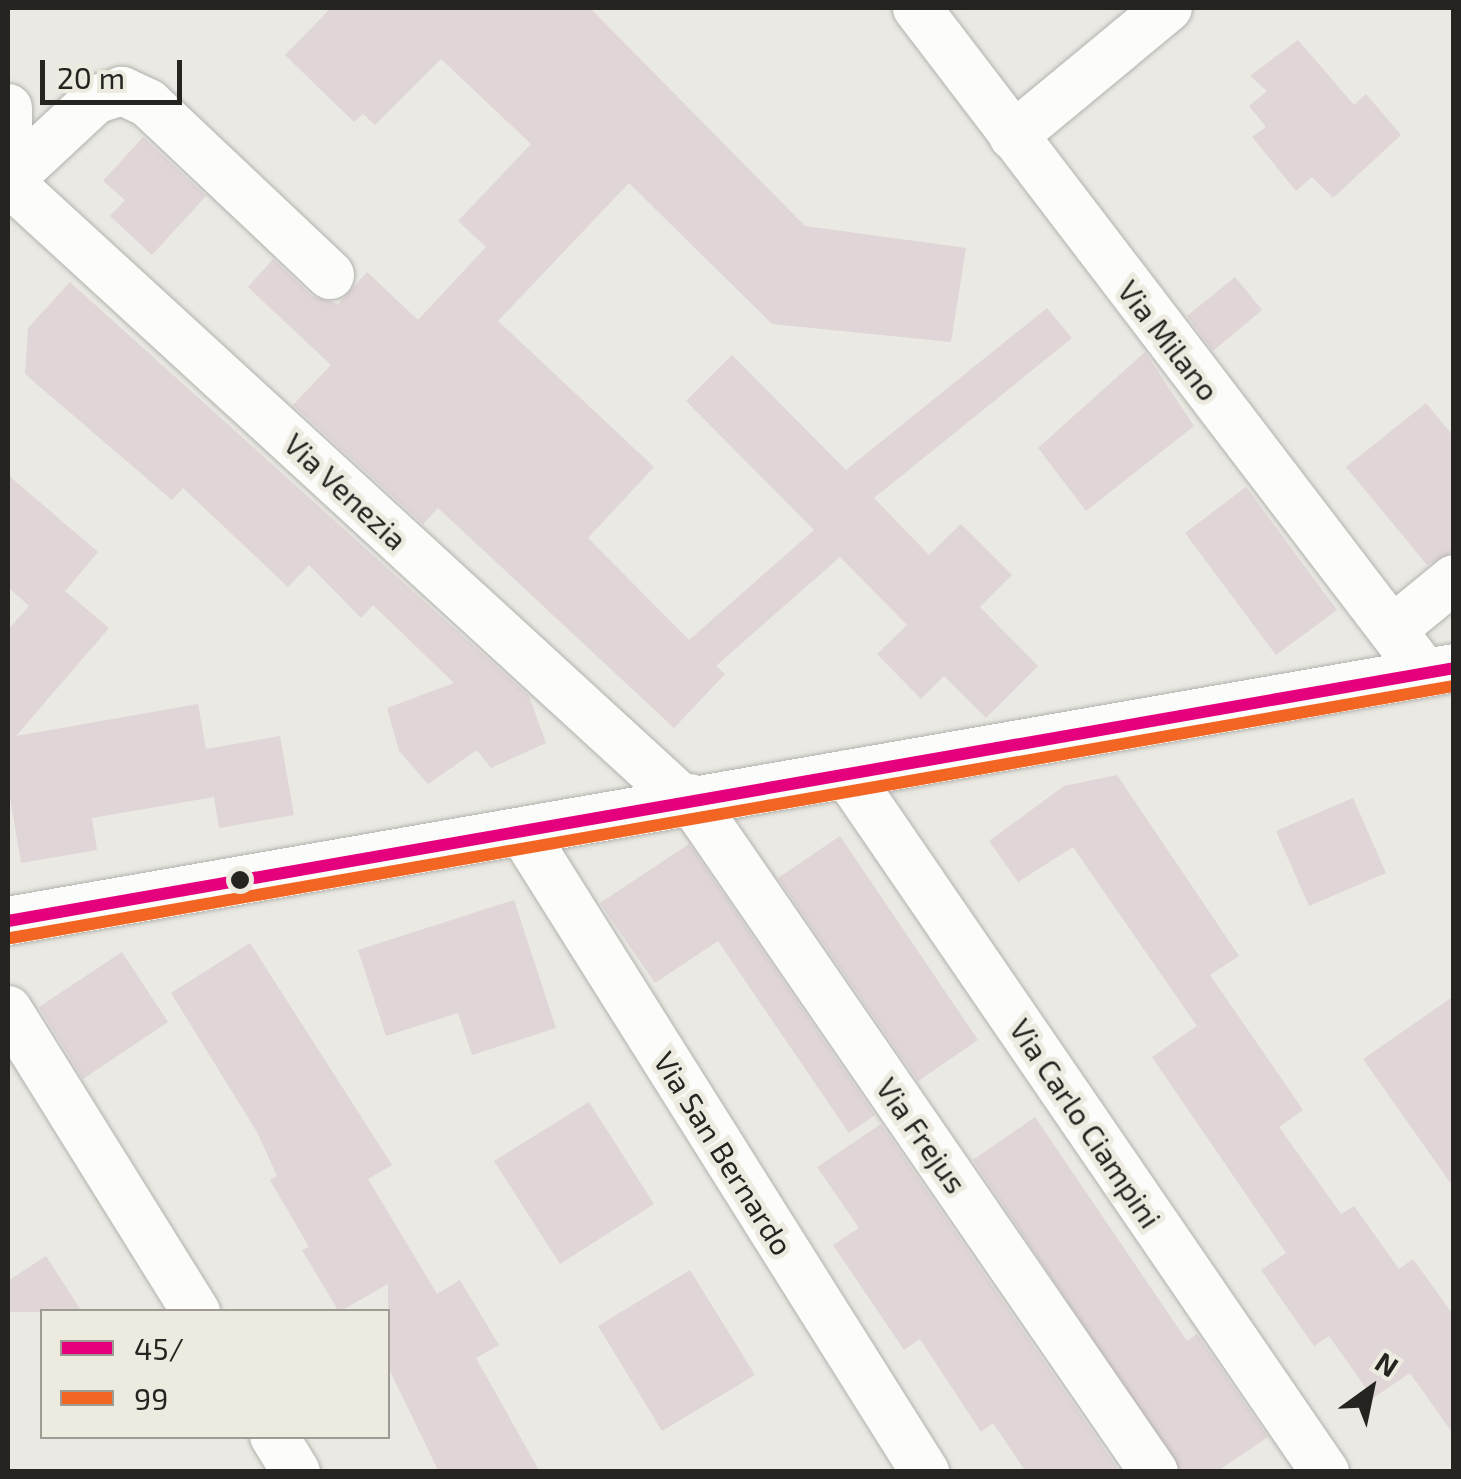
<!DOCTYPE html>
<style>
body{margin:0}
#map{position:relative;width:1461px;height:1479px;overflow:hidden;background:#eae9e3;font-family:"Exo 2",sans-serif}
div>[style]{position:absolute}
.building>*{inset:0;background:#e0d5d7}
.roads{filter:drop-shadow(0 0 2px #b2b2ae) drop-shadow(0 0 2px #b2b2ae)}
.minor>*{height:48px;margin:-24px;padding:0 24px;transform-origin:24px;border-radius:24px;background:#fcfcfb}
.bus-1>*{height:12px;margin:-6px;padding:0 6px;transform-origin:6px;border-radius:6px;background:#e5007d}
.bus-2>*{height:12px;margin:-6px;padding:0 6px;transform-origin:6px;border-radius:6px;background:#f26522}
.dots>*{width:28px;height:28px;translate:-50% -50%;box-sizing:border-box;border:5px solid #edebe0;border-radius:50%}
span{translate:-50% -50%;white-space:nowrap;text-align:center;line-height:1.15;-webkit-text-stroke:10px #edebe0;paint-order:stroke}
.street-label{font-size:30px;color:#252420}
.frame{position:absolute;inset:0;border:10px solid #252420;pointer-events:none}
.legend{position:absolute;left:40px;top:1309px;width:350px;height:130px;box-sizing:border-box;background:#edebe0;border:2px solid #9d9b93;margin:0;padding:12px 18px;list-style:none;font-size:30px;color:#252420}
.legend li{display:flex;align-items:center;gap:20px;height:50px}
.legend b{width:50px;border:2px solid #9d9b93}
.north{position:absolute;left:1321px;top:1339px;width:100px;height:100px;-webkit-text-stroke:8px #edebe0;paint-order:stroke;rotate:33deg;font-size:28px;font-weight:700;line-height:40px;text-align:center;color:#252420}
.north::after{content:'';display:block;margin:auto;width:35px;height:45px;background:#252420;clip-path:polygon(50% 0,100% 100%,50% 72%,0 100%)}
.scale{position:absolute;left:40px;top:60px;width:142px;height:45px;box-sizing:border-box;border:5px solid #252420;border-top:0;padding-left:12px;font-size:30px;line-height:35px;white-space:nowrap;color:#252420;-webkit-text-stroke:8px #edebe0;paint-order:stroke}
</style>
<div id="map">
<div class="building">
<i style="clip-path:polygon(331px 8px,590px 8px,805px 226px,966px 248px,951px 342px,772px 324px,629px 183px,498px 321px,654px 467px,588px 538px,689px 640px,814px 530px,686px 401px,732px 355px,846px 470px,1047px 308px,1072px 338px,874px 498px,929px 555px,961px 524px,1012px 575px,980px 607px,1038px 666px,986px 718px,944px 676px,921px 699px,877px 654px,907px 625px,840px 557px,716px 666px,725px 674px,674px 728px,438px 508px,423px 524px,293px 405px,331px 365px,248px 287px,273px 259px,312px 296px,338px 304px,367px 272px,418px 320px,486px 247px,458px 221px,531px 144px,441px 59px,375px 125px,363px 114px,354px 122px,285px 55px)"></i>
<i style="clip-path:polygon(1298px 40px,1354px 105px,1366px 94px,1401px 135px,1333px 198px,1312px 177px,1296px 191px,1252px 137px,1266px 127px,1249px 106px,1267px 91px,1250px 76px)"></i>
<i style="clip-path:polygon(143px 137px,206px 196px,152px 255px,110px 216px,125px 200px,103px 181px)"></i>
<i style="clip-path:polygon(1235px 277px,1262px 310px,1213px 351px,1187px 316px)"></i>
<i style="clip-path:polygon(70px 282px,529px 696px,546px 743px,491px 768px,477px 750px,428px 784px,399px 751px,387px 708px,454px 683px,373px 605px,361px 618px,309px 565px,288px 587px,183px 488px,172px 500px,25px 374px,28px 328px)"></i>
<i style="clip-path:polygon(1145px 352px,1194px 426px,1086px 511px,1038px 448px)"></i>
<i style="clip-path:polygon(1426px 403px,1454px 437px,1454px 552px,1427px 565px,1346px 467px)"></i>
<i style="clip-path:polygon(8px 475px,98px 552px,65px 591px,109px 628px,16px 736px,198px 704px,206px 749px,280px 736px,294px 815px,219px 828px,214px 797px,92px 818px,97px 850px,21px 863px,8px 785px,8px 630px,29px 606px,8px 587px)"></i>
<i style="clip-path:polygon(1246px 487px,1337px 610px,1276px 655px,1185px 533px)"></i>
<i style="clip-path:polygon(1117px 775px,1239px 956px,1210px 975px,1303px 1110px,1279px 1127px,1341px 1214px,1354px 1206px,1399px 1269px,1413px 1259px,1454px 1316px,1454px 1435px,1410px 1373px,1373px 1398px,1329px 1336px,1314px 1346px,1261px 1270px,1286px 1253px,1152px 1057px,1197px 1026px,1073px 847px,1018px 882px,989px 841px,1064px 786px)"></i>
<i style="clip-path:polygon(1353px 798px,1386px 873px,1309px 906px,1276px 831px)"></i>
<i style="clip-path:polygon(840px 836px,978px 1040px,918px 1081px,778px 878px)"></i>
<i style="clip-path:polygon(689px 844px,875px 1115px,849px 1133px,718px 941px,655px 983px,600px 903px)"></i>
<i style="clip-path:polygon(514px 900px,556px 1028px,472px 1055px,458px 1013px,386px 1036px,358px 950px)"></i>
<i style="clip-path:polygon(250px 943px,392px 1165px,368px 1179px,437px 1294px,460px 1280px,499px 1345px,476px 1358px,540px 1472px,439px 1472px,388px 1367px,388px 1284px,339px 1312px,302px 1250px,309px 1247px,270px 1180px,277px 1176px,257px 1132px,171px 993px)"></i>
<i style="clip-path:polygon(122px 952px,168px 1022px,83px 1079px,39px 1007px)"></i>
<i style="clip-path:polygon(1454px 996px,1454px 1188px,1363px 1059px)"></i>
<i style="clip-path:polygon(589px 1102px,654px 1204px,560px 1264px,494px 1161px)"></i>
<i style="clip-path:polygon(1035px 1117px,1187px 1341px,1197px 1334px,1268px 1437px,1216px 1472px,1181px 1472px,973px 1160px)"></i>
<i style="clip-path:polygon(881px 1124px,1120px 1472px,1026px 1472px,993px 1423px,981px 1432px,920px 1339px,904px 1350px,833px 1245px,859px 1228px,817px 1167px)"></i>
<i style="clip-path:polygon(46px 1256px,82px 1312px,8px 1312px,8px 1281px)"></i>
<i style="clip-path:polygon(690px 1270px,755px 1375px,662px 1431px,598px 1326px)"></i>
</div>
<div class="roads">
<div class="minor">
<i style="left:917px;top:8px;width:835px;rotate:52.64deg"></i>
<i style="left:8px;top:108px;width:76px;rotate:90deg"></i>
<i style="left:1013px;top:136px;width:201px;rotate:-39.6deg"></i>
<i style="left:330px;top:275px;width:250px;rotate:-136.6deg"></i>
<i style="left:148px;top:103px;width:29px;rotate:-155deg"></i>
<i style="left:122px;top:91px;width:28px;rotate:162deg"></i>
<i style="left:95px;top:100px;width:119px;rotate:137deg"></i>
<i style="left:8px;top:181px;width:916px;rotate:42.52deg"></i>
<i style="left:1392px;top:630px;width:80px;rotate:-39.4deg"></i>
<i style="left:847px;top:774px;width:846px;rotate:55.6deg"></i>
<i style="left:690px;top:798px;width:818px;rotate:55.46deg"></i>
<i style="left:524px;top:834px;width:754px;rotate:57.85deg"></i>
<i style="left:8px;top:921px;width:1468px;rotate:-9.92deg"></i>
<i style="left:8px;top:1010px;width:356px;rotate:58.1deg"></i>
<i style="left:274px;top:1436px;width:42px;rotate:58.6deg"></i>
</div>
</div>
<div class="bus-1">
<i style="left:8px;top:921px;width:1468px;rotate:-9.92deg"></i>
</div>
<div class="bus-2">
<i style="left:11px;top:938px;width:1465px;rotate:-9.91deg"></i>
</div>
<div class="dots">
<i style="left:240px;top:880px;background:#252420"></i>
</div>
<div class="street-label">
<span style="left:1169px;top:340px;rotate:52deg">Via Milano</span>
<span style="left:346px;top:491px;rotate:43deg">Via Venezia</span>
<span style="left:1086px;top:1123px;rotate:56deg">Via Carlo Ciampini</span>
<span style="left:922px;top:1135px;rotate:55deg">Via Frejus</span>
<span style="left:724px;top:1153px;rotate:58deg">Via San Bernardo</span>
</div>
<div class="frame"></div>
<ul class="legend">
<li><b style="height:12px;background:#e5007d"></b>45/</li>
<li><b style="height:12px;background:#f26522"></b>99</li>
</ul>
<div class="north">N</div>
<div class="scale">20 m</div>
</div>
